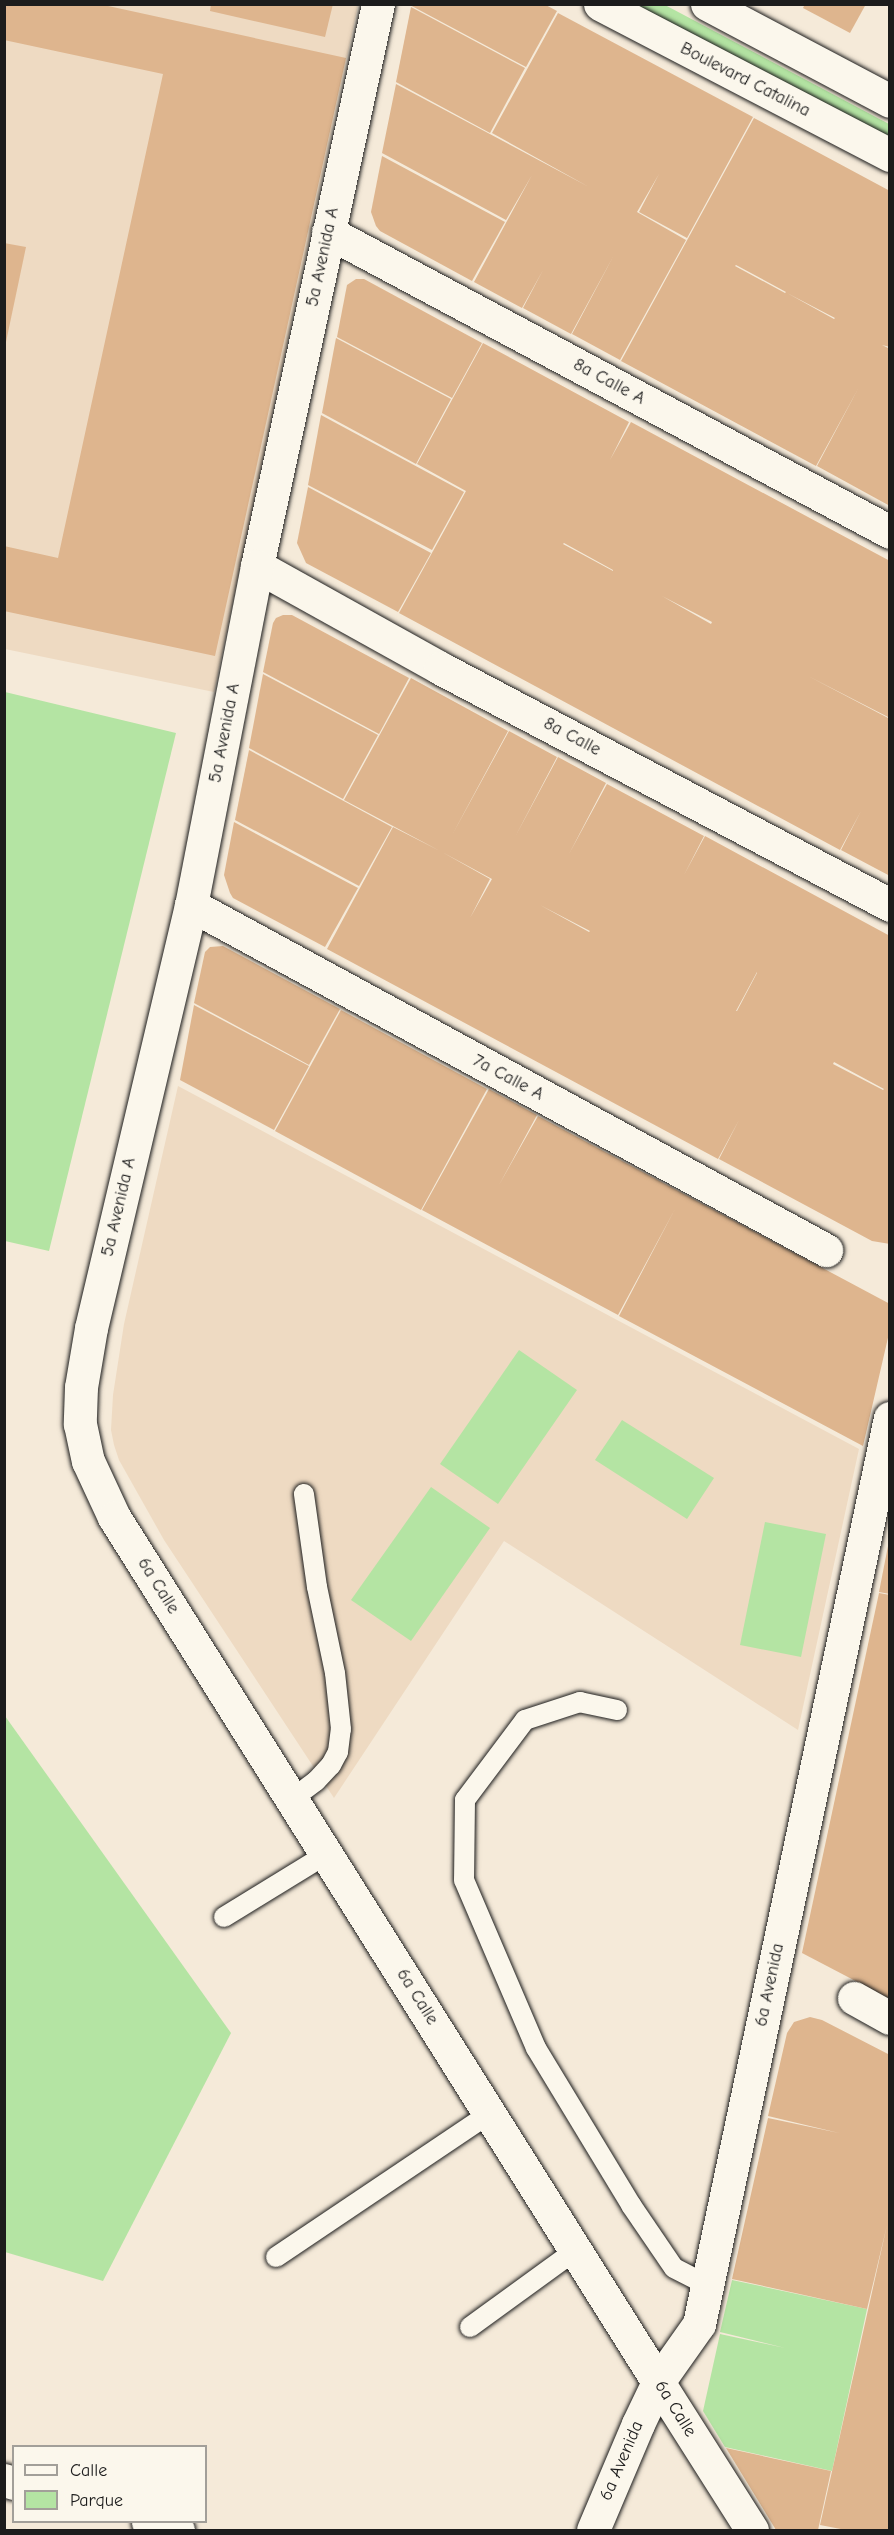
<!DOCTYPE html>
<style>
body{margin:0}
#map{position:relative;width:894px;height:2535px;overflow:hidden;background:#f5ead9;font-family:"Comic Neue",sans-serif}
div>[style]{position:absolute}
.built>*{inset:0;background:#eedac2}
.green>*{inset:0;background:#b4e4a3}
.building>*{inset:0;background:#deb58e}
.roads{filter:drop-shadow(0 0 2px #1c1c1c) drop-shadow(0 0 2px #1c1c1c)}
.service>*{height:20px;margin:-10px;padding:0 10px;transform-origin:10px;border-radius:10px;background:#fbf7ec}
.minor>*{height:33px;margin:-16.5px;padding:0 16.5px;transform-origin:16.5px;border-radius:16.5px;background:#fbf7ec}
.tertiary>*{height:33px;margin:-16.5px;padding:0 16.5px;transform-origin:16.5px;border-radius:16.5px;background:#fbf7ec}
.secondary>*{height:33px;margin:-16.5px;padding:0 16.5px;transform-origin:16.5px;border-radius:16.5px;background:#fbf7ec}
span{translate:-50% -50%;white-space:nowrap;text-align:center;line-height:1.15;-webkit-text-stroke:5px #fbf7ec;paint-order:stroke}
.street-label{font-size:18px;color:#1c1c1c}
.frame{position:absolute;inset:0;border:6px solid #1c1c1c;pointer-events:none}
.legend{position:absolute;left:12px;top:2445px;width:195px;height:78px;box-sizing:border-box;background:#fbf7ec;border:2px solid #a29f99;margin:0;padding:8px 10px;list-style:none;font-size:18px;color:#1c1c1c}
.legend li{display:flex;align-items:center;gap:12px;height:30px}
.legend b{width:30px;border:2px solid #a29f99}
</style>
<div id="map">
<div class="built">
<i style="clip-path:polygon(5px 5px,358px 5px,214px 692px,5px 649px)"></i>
<i style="clip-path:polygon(178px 1086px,859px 1449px,798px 1730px,504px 1541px,334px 1798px,164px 1540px,119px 1460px,114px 1445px,111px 1430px,113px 1395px,124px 1324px)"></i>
</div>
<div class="green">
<i style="clip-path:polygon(631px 5px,665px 5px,889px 124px,889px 142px)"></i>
<i style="clip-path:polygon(5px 692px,176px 733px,49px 1251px,5px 1241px)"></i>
<i style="clip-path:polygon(519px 1350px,577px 1390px,498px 1504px,440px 1464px)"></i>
<i style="clip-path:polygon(622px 1420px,714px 1478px,687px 1519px,595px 1460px)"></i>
<i style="clip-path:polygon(431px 1487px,490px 1528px,411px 1641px,351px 1600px)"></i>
<i style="clip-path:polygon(765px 1522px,826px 1534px,801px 1657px,740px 1645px)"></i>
<i style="clip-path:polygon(5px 1716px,231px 2033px,103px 2281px,5px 2252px)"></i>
<i style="clip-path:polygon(732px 2280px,867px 2309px,832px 2471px,725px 2447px,703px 2411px,720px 2334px,785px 2348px,720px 2332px)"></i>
</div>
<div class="building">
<i style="clip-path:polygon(4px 4px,99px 4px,346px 58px,215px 656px,4px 611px,4px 546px,58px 558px,163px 74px,4px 40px)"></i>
<i style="clip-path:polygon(211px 4px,333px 4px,325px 37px,210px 11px)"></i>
<i style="clip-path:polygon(408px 4px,544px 4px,557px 11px,526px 67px)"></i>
<i style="clip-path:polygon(805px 4px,866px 4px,850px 33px,803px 8px)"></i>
<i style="clip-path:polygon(411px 7px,525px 68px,490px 133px,396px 82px)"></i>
<i style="clip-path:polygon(558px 13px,753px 117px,687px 238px,639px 212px,659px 174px,637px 212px,686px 240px,620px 360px,572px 334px,614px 255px,571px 334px,523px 308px,543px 270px,522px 308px,474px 282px,532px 175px,506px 220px,382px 153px,396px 84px,589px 187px,492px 133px)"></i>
<i style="clip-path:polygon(evenodd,754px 118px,890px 191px,890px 347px,882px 345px,890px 349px,890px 506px,817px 466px,859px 387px,816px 466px,621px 361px,754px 118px,736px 265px,786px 292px,785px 293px,735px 266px,736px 265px,754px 118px,787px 293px,835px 318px,834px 319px,787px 293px)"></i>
<i style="clip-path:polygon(382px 156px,505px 222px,472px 281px,380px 231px,376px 226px,371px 212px)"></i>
<i style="clip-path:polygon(4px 243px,26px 247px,6px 342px,4px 342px)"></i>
<i style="clip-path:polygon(356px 279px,364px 279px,482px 343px,452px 398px,337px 337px,347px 285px)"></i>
<i style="clip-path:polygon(336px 338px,451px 399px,416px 464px,322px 413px)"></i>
<i style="clip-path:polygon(evenodd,483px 343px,629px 422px,610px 460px,631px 422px,890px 561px,890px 718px,808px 676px,890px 719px,890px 876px,841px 850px,861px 811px,840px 850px,399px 613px,466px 491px,417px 464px,483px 343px,564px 543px,613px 570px,613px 571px,563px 544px,564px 543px,483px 343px,662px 596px,712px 622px,711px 624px,662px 596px)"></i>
<i style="clip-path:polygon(321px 415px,464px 492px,432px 550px,308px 485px)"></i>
<i style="clip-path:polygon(308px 487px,431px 553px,398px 612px,306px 563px,297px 543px)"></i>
<i style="clip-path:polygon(283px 615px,292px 615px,409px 678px,379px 734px,263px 672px,273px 623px,276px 618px)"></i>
<i style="clip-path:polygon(263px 674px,378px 735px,343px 799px,249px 748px)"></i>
<i style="clip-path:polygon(evenodd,411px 678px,508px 731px,451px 837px,509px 731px,557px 757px,515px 837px,558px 757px,606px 783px,569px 854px,607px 784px,704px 836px,684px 875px,705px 836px,890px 936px,890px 1244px,872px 1241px,719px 1159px,739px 1120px,718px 1159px,327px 949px,393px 827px,440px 851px,344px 800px,411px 678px,442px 852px,492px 879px,470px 918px,490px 879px,442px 852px,411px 678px,540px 905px,590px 931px,589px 932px,540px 905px,411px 678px,757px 972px,757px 973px,737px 1011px,736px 1011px,757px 972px,411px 678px,834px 1062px,884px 1089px,883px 1090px,833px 1064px,834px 1062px)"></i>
<i style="clip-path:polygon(249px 750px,392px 827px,359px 886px,235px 820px)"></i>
<i style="clip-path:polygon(234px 822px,358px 888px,325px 947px,233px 898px,230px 893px,224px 875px)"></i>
<i style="clip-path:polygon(223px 946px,340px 1009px,309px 1065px,194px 1003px,205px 952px,210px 947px)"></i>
<i style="clip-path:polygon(194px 1005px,309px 1066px,274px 1130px,180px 1080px)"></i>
<i style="clip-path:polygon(341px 1010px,487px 1089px,421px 1210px,275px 1131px)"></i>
<i style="clip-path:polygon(489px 1089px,537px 1115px,499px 1185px,538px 1116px,890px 1304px,890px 1329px,863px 1446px,619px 1316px,675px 1209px,618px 1315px,422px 1210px)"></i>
<i style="clip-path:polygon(888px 1546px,890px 1546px,890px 1594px,879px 1592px)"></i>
<i style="clip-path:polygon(879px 1593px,890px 1595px,890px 1999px,802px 1953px)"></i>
<i style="clip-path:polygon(810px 2017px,822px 2020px,890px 2055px,890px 2530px,846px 2530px,820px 2525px,887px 2225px,867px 2309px,732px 2279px,768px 2118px,839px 2133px,768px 2116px,787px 2033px,794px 2022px)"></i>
<i style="clip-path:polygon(726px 2448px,831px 2471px,818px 2530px,776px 2530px)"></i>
</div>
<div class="roads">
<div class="service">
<i style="left:617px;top:1710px;width:38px;rotate:-168deg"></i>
<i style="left:580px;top:1702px;width:58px;rotate:161.9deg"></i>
<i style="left:525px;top:1720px;width:100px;rotate:126.9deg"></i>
<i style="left:465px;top:1800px;width:80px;rotate:90.7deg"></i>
<i style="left:464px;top:1880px;width:183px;rotate:66.8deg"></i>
<i style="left:536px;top:2048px;width:184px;rotate:58.8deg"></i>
<i style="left:631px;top:2205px;width:76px;rotate:55.7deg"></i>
<i style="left:674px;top:2268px;width:37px;rotate:27deg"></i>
<i style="left:292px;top:1799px;width:30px;rotate:-37deg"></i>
<i style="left:316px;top:1781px;width:22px;rotate:-47deg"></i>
<i style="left:331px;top:1765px;width:15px;rotate:-62deg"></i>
<i style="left:338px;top:1752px;width:23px;rotate:-83deg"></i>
<i style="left:341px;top:1729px;width:56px;rotate:-96.1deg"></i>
<i style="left:335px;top:1673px;width:88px;rotate:-101.8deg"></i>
<i style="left:317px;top:1587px;width:94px;rotate:-98deg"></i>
<i style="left:224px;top:1917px;width:121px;rotate:-31.5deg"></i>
<i style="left:276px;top:2257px;width:258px;rotate:-33.9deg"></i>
<i style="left:470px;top:2327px;width:131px;rotate:-36deg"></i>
</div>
<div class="minor">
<i style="left:328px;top:232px;width:637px;rotate:28.09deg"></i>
<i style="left:257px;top:566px;width:210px;rotate:29.1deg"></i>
<i style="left:440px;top:668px;width:509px;rotate:27.77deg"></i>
<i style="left:191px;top:905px;width:723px;rotate:28.52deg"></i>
<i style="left:854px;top:1998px;width:41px;rotate:29.1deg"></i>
<i style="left:4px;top:2480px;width:10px;rotate:17deg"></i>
<i style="left:148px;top:2522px;width:31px;rotate:15deg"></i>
</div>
<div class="tertiary">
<i style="left:752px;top:2530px;width:175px;rotate:-122.4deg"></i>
<i style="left:658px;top:2382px;width:71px;rotate:-54.7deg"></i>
<i style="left:699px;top:2324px;width:926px;rotate:-78.1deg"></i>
</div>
<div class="secondary">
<i style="left:378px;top:4px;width:575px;rotate:102.15deg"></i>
<i style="left:257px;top:566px;width:345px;rotate:101deg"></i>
<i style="left:191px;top:905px;width:435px;rotate:103.3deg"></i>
<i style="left:91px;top:1328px;width:60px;rotate:99.6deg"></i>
<i style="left:81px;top:1387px;width:37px;rotate:92deg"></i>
<i style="left:80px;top:1424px;width:38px;rotate:78deg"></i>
<i style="left:88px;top:1461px;width:62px;rotate:65.1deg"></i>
<i style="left:114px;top:1517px;width:1022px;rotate:57.83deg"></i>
<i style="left:658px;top:2382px;width:47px;rotate:115.5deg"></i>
<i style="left:638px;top:2424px;width:115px;rotate:113deg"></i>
<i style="left:600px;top:4px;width:327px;rotate:27.5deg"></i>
<i style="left:707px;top:4px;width:207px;rotate:27.9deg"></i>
</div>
</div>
<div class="street-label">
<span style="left:745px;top:80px;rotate:27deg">Boulevard Catalina</span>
<span style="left:323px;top:257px;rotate:-78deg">5a Avenida A</span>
<span style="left:609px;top:382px;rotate:28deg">8a Calle A</span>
<span style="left:225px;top:733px;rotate:-79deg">5a Avenida A</span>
<span style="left:572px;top:737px;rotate:28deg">8a Calle</span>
<span style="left:508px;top:1078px;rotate:28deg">7a Calle A</span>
<span style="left:119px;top:1207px;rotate:-77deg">5a Avenida A</span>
<span style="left:158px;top:1586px;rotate:58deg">6a Calle</span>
<span style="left:770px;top:1985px;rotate:-78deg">6a Avenida</span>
<span style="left:417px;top:1997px;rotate:58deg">6a Calle</span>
<span style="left:675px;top:2409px;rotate:58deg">6a Calle</span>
<span style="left:622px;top:2461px;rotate:-67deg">6a Avenida</span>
</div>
<div class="frame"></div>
<ul class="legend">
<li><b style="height:8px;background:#fbf7ec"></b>Calle</li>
<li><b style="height:16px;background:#b4e4a3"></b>Parque</li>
</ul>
</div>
